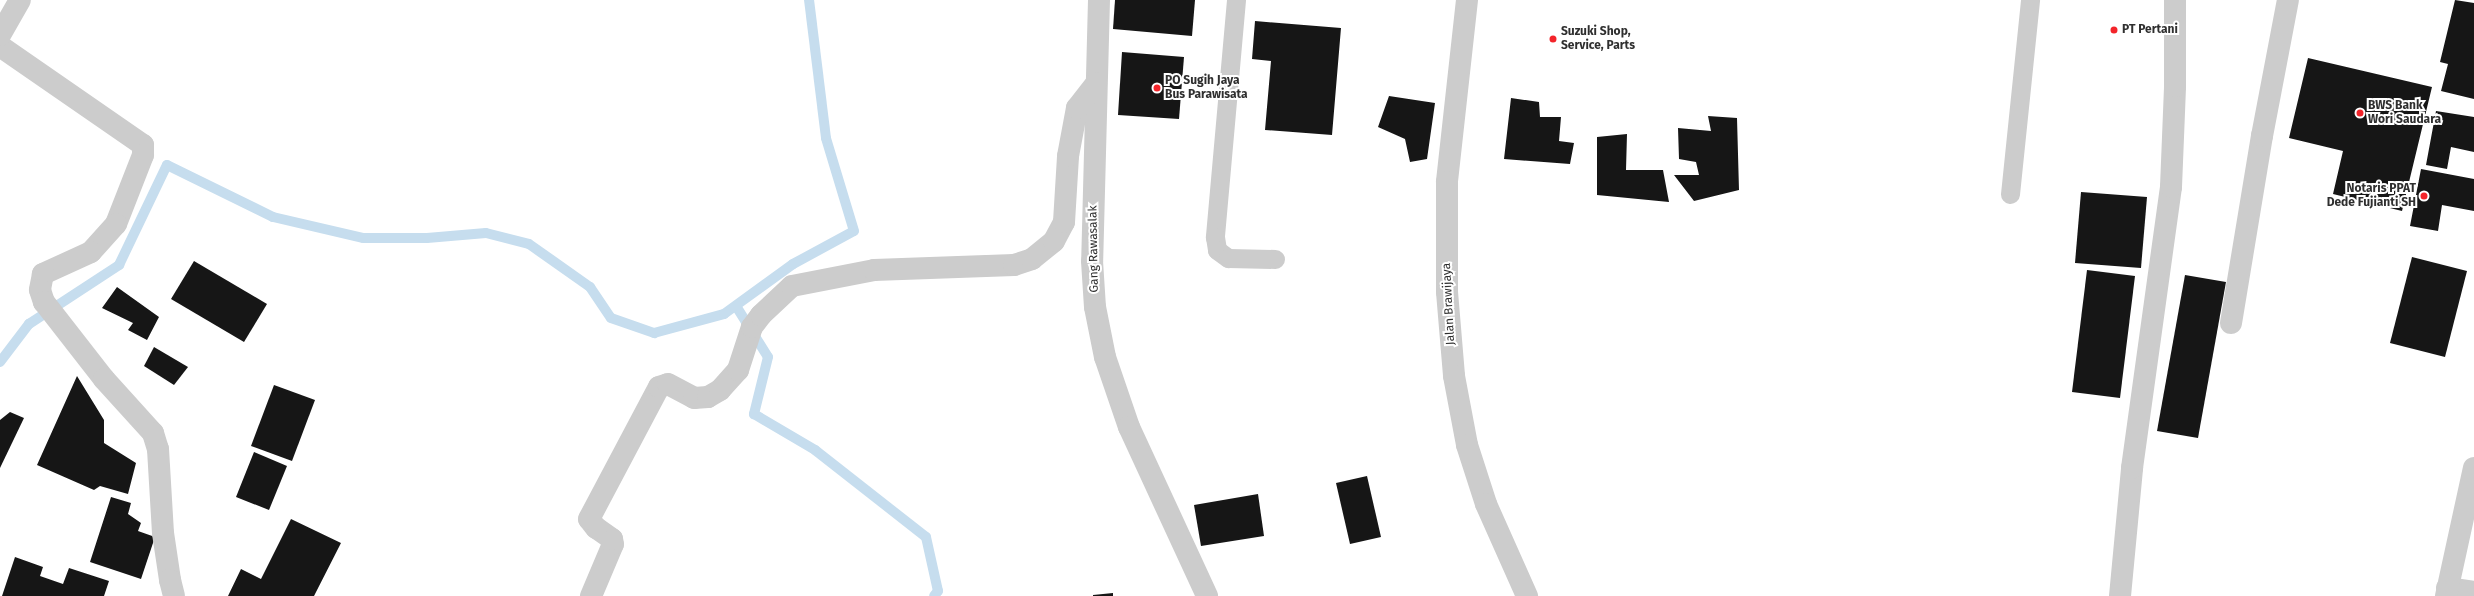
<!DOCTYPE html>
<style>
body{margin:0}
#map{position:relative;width:2474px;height:596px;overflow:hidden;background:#fff;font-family:"Fira Sans",sans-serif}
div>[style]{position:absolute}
.stream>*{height:10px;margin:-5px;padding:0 5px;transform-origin:5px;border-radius:5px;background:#c6ddee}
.building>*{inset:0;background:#161616}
.service>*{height:19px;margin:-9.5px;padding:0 9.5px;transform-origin:9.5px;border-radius:9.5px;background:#ccc}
.minor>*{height:22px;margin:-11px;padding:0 11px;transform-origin:11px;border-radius:11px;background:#ccc}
.tertiary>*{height:22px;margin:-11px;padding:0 11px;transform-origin:11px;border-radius:11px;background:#ccc}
.dots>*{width:11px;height:11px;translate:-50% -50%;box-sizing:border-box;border:2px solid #fff;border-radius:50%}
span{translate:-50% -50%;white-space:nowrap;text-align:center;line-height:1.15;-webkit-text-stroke:4px #fff;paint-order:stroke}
.poi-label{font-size:12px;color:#2f2f2f;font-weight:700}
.left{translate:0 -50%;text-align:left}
.right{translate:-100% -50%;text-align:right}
.street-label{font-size:12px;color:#2f2f2f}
</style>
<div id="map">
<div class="stream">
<i style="left:736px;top:306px;width:60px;rotate:57.9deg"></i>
<i style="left:768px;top:357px;width:59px;rotate:103.8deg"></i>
<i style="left:754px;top:414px;width:71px;rotate:30.5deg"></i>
<i style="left:815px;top:450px;width:141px;rotate:38.1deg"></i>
<i style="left:926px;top:537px;width:55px;rotate:77.5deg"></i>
<i style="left:938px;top:591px;width:6px;rotate:129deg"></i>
<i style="left:0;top:362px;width:48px;rotate:-52.7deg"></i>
<i style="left:29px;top:324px;width:108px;rotate:-33.2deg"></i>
<i style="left:119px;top:265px;width:111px;rotate:-64.4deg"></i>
<i style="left:167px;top:165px;width:118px;rotate:26.1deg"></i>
<i style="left:273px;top:217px;width:92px;rotate:13.1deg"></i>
<i style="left:363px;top:238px;width:64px"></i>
<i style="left:427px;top:238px;width:59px;rotate:-4.8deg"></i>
<i style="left:486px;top:233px;width:44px;rotate:14.3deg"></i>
<i style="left:529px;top:244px;width:75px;rotate:35.2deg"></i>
<i style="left:590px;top:287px;width:37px;rotate:56deg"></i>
<i style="left:611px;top:318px;width:46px;rotate:19.2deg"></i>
<i style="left:654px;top:333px;width:73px;rotate:-15.2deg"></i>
<i style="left:724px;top:314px;width:85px;rotate:-35.9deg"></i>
<i style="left:793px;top:264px;width:69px;rotate:-28.4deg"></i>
<i style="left:854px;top:231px;width:97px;rotate:-106.8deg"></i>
<i style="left:826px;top:138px;width:139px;rotate:-97deg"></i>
</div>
<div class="building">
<i style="clip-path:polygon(1115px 0,1195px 0,1192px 36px,1113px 29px)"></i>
<i style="clip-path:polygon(2455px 0,2474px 3px,2474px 99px,2441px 91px,2448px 64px,2440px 62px)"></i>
<i style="clip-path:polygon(1255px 21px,1341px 28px,1332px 135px,1265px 130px,1271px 61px,1252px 59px)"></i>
<i style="clip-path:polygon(1122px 52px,1184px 57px,1179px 119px,1118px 115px)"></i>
<i style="clip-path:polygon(2308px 58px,2432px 87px,2402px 211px,2333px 194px,2343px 151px,2289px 138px)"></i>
<i style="clip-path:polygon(1389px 96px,1435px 103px,1427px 159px,1410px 162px,1405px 139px,1378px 127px)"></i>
<i style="clip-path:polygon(1511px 98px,1539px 102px,1540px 117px,1561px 117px,1559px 141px,1574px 143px,1570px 164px,1504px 159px)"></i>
<i style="clip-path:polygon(2436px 111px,2474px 117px,2474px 152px,2451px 147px,2447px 169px,2426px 165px)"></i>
<i style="clip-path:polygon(1708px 116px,1737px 118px,1739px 190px,1694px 201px,1674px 175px,1699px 175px,1696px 162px,1679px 159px,1678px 128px,1711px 131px)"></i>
<i style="clip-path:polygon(1627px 134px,1626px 170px,1663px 170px,1669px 202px,1597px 195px,1597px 137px)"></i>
<i style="clip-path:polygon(2421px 169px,2474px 179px,2474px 211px,2442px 205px,2438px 231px,2410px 226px)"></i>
<i style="clip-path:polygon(2081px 192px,2147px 197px,2141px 268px,2075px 263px)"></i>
<i style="clip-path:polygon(2412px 257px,2467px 271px,2445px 357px,2390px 343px)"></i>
<i style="clip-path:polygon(194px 261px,267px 304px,244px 342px,171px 299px)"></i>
<i style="clip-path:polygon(2087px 270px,2135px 276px,2120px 398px,2072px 392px)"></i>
<i style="clip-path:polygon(2185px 275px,2226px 282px,2198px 438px,2157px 431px)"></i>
<i style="clip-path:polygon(117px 287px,159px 317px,147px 340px,128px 330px,133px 323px,102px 308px)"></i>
<i style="clip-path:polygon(154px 347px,188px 367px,174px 385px,144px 366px)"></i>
<i style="clip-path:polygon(77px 376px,104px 420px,104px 443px,136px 463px,128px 494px,100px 486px,94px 490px,37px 465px)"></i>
<i style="clip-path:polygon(274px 385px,315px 400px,292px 461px,251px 446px)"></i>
<i style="clip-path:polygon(10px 412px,24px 418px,0 468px,0 420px)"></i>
<i style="clip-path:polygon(254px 452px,287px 466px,269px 510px,236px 497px)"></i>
<i style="clip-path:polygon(1367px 476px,1381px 537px,1350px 544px,1336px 483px)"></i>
<i style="clip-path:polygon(1258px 494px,1264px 536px,1201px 546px,1194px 505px)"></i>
<i style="clip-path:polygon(111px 497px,131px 503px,128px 514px,141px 523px,138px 531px,155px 537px,141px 579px,90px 562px)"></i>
<i style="clip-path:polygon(291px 519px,341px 543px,314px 596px,228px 596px,241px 569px,261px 579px)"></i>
<i style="clip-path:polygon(15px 557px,43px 567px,40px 576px,63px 584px,69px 568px,109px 581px,104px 596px,2px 596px)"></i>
<i style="clip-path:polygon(1113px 593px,1113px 596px,1093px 596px,1093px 595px)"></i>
</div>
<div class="service">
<i style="left:1236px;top:0;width:238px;rotate:95.1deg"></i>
<i style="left:1215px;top:237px;width:13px;rotate:81deg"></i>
<i style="left:1217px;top:250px;width:14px;rotate:36deg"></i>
<i style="left:1228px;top:258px;width:47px;rotate:1.2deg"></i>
<i style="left:2010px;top:194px;width:195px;rotate:-84.1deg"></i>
</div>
<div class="minor">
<i style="left:1099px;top:0;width:261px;rotate:91.5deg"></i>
<i style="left:1092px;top:261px;width:46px;rotate:86.3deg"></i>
<i style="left:1095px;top:307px;width:51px;rotate:78.7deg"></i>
<i style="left:1105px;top:357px;width:74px;rotate:71.1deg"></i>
<i style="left:1129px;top:427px;width:186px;rotate:65.2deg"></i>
<i style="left:1467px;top:0;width:183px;rotate:96.3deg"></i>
<i style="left:1447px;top:182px;width:110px;rotate:90deg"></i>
<i style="left:1447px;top:292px;width:84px;rotate:85.2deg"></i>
<i style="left:1454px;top:376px;width:70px;rotate:79.3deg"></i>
<i style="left:1467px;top:445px;width:62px;rotate:72.1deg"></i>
<i style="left:1486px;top:504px;width:101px;rotate:66deg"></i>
<i style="left:0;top:46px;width:174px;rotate:34.7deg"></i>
<i style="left:143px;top:145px;width:10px;rotate:90deg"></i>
<i style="left:143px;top:155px;width:74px;rotate:111.4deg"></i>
<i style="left:116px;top:224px;width:38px;rotate:132deg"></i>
<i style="left:91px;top:252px;width:53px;rotate:155.4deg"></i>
<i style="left:43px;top:274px;width:16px;rotate:101deg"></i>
<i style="left:40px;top:290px;width:13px;rotate:72deg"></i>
<i style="left:44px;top:302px;width:98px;rotate:52.1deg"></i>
<i style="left:104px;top:379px;width:73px;rotate:47.8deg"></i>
<i style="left:153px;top:433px;width:17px;rotate:73deg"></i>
<i style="left:158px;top:449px;width:84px;rotate:86.6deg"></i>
<i style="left:163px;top:533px;width:48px;rotate:81.5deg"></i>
<i style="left:170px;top:580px;width:16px;rotate:76deg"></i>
<i style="left:2231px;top:323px;width:190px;rotate:-80.6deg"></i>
<i style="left:2262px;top:136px;width:138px;rotate:-79.2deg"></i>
<i style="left:2447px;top:588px;width:27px;rotate:8deg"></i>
<i style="left:591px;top:596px;width:56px;rotate:-67.1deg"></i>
<i style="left:613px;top:544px;width:5px;rotate:-101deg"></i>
<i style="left:612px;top:539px;width:19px;rotate:-145deg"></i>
<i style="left:596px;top:528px;width:11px;rotate:-128deg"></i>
<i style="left:589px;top:519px;width:149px;rotate:-62.1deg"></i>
<i style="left:659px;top:387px;width:9px;rotate:-18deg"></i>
<i style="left:668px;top:384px;width:30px;rotate:28deg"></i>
<i style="left:694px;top:398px;width:14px;rotate:-4deg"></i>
<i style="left:708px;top:397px;width:14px;rotate:-30deg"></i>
<i style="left:720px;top:390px;width:27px;rotate:-48deg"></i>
<i style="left:738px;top:370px;width:45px;rotate:-72deg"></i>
<i style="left:752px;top:327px;width:15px;rotate:-53deg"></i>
<i style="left:761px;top:315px;width:42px;rotate:-43.1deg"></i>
<i style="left:792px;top:286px;width:84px;rotate:-11deg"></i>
<i style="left:874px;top:270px;width:140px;rotate:-2deg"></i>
<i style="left:1014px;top:265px;width:19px;rotate:-18deg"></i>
<i style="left:1032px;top:259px;width:28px;rotate:-39deg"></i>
<i style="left:1054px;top:241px;width:21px;rotate:-62deg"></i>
<i style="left:1064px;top:222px;width:66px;rotate:-86.5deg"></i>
<i style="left:1068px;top:156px;width:49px;rotate:-79.4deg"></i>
<i style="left:1077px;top:108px;width:31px;rotate:-52deg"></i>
<i style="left:2120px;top:596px;width:129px;rotate:-84.6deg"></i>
<i style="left:2132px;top:468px;width:284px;rotate:-82.1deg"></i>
<i style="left:2171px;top:187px;width:101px;rotate:-87.7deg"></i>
<i style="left:2175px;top:86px;width:86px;rotate:-90deg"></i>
<i style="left:2446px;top:596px;width:131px;rotate:-77.7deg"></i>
</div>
<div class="tertiary">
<i style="left:0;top:35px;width:40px;rotate:-60.3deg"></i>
</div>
<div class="dots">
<i style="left:2114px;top:30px;background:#f3242a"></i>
<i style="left:1553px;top:39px;background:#f3242a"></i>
<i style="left:1157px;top:88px;background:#f3242a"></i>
<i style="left:2360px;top:113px;background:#f3242a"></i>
<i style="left:2424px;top:196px;background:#f3242a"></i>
</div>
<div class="poi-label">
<span class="left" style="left:2122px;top:30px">PT Pertani</span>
<span class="left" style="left:1561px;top:39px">Suzuki Shop,<br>Service, Parts</span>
<span class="left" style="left:1165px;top:88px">PO Sugih Jaya<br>Bus Parawisata</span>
<span class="left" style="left:2368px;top:113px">BWS Bank<br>Wori Saudara</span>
<span class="right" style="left:2416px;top:196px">Notaris PPAT<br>Dede Fujianti SH</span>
</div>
<div class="street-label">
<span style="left:1094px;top:249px;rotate:-91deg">Gang Rawasalak</span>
<span style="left:1449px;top:304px;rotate:-93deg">Jalan Brawijaya</span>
</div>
</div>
